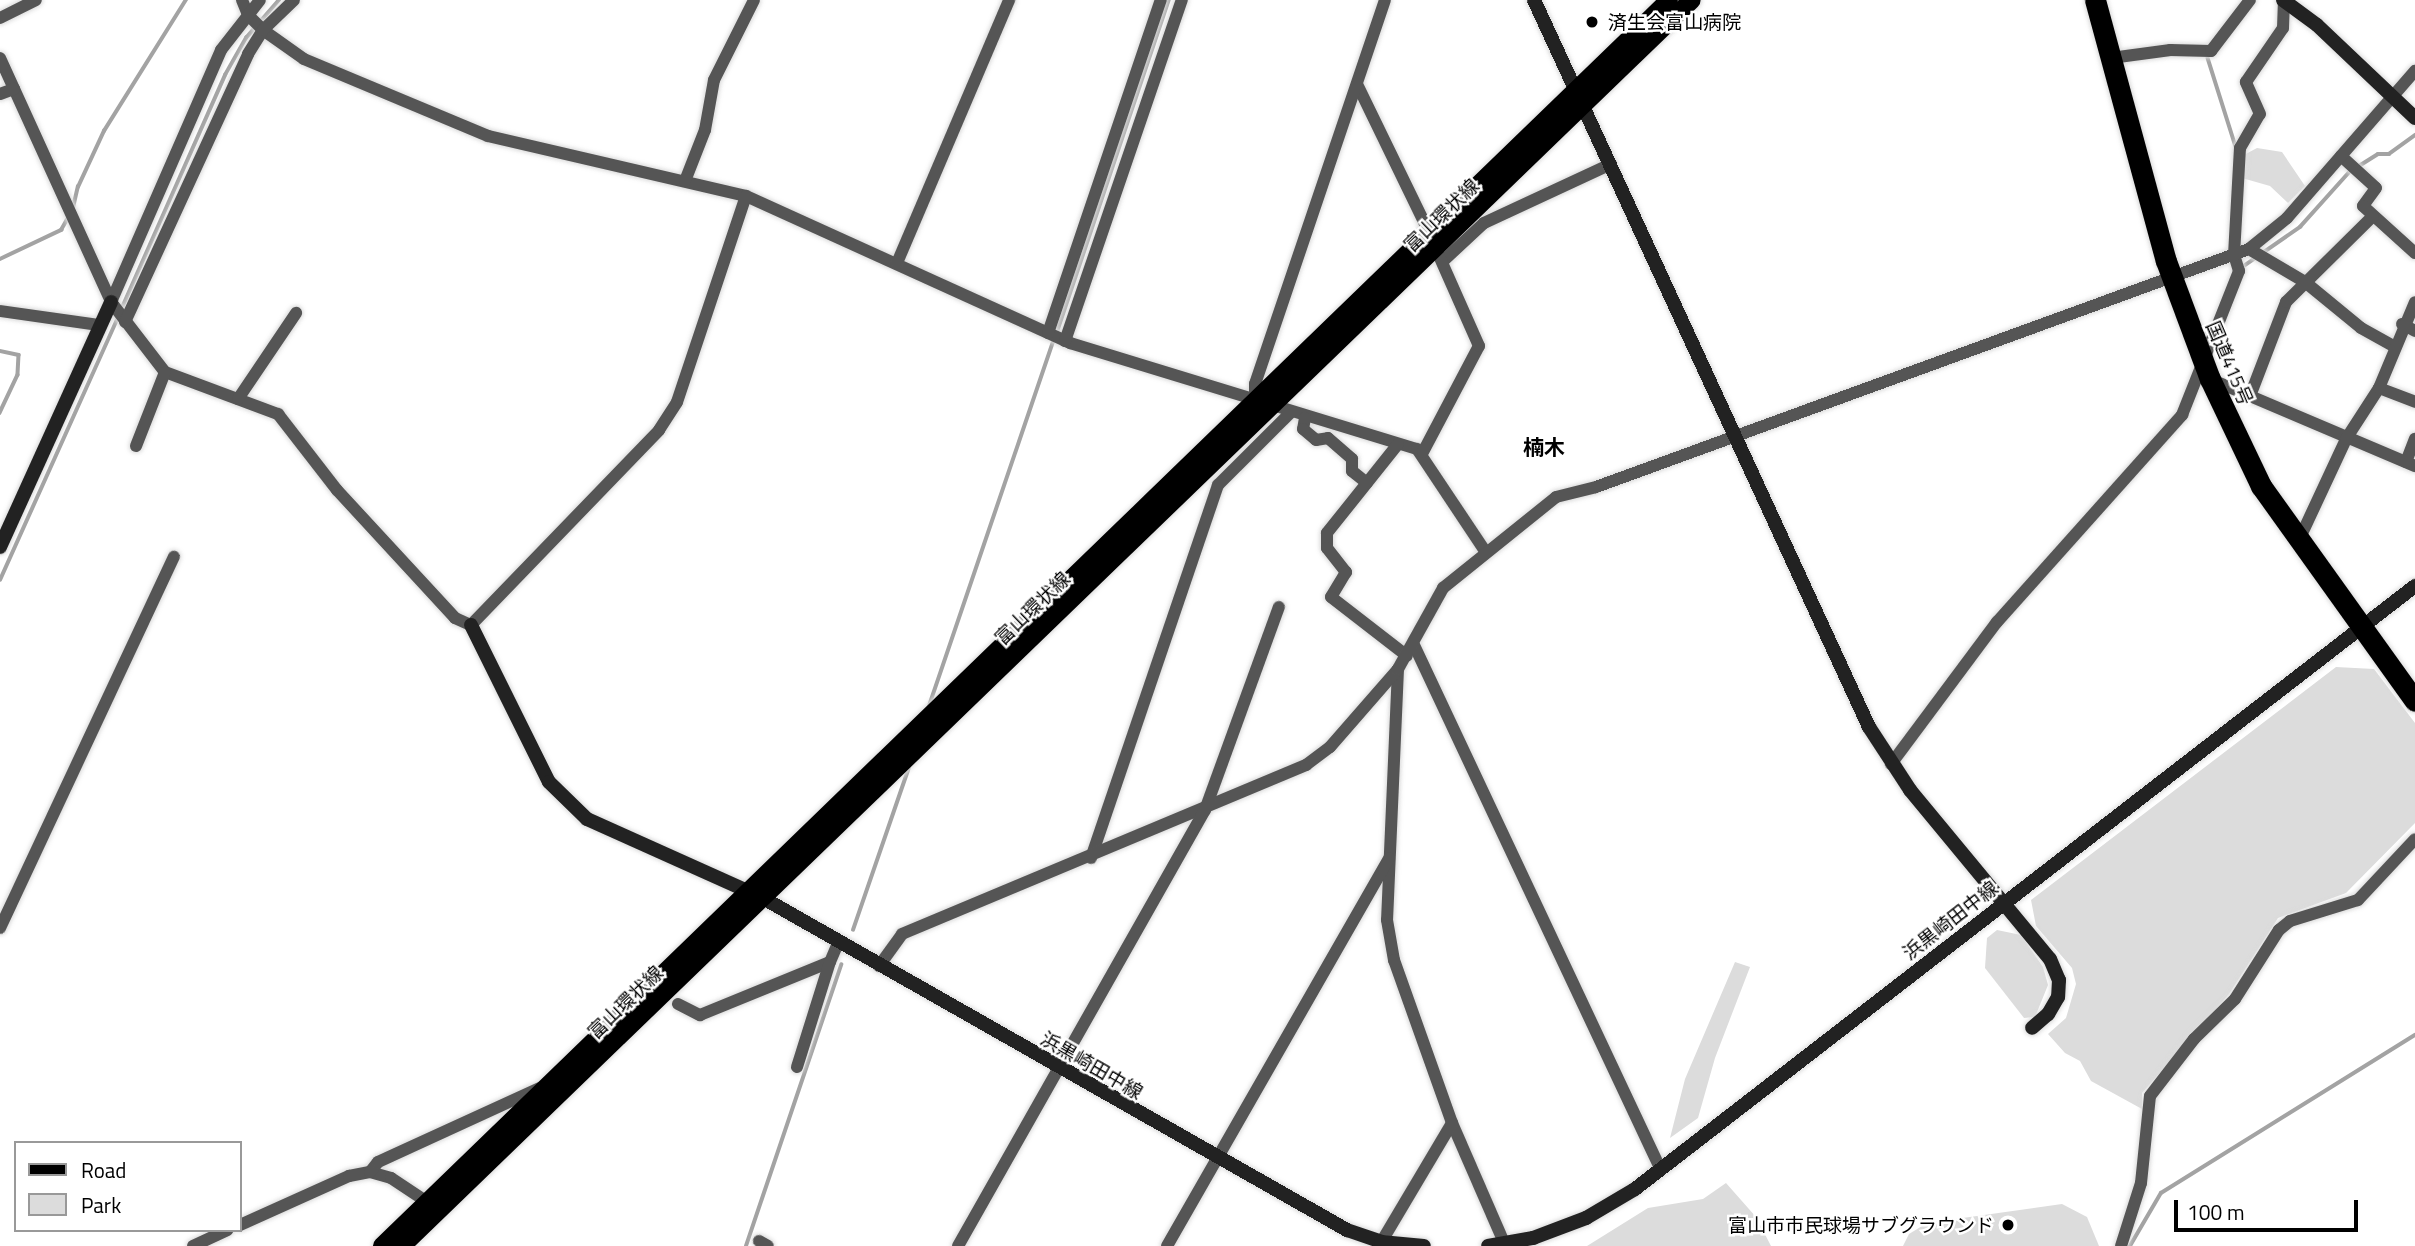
<!DOCTYPE html>
<meta charset="utf-8">
<style>
body{margin:0}
#map{position:relative;width:2415px;height:1246px;overflow:hidden;background:#fff;font-family:"Titillium Web","Noto Sans JP",sans-serif}
div>[style]{position:absolute}
.green>*{inset:0;background:#dcdcdc}
.stream>*{height:3.5px;margin:-1.75px;padding:0 1.75px;transform-origin:1.75px;border-radius:1.75px;background:#a3a3a3}
.roads{filter:drop-shadow(0 0 2px #dbdbdb) drop-shadow(0 0 2px #dbdbdb)}
.street>*{height:12px;margin:-6px;padding:0 6px;transform-origin:6px;border-radius:6px;background:#555}
.secondary>*{height:14px;margin:-7px;padding:0 7px;transform-origin:7px;border-radius:7px;background:#222}
.primary>*{height:18px;margin:-9px;padding:0 9px;transform-origin:9px;border-radius:9px;background:#000}
.highway>*{height:21px;margin:-10.5px;padding:0 10.5px;transform-origin:10.5px;border-radius:10.5px;background:#000}
.dots>*{width:19px;height:19px;translate:-50% -50%;box-sizing:border-box;border:4px solid #fff;border-radius:50%}
span{translate:-50% -50%;white-space:nowrap;text-align:center;line-height:1.15;-webkit-text-stroke:5px #fff;paint-order:stroke}
.poi-label{font-size:19px;color:#000}
.left{translate:0 -50%;text-align:left}
.right{translate:-100% -50%;text-align:right}
.street-label{font-size:19px;color:#000}
.neighbourhood-label{font-size:21px;color:#000;font-weight:700}
.legend{position:absolute;left:14px;top:1141px;width:228px;height:91px;box-sizing:border-box;background:#fff;border:2px solid #999;margin:0;padding:9px 12px;list-style:none;font-size:21px;color:#000}
.legend li{display:flex;align-items:center;gap:14px;height:35px}
.legend b{width:35px;border:2px solid #999}
.scale{position:absolute;left:2174px;top:1200px;width:184px;height:32px;box-sizing:border-box;border:4px solid #000;border-top:0;padding-left:9px;font-size:21px;line-height:24px;white-space:nowrap;color:#000;-webkit-text-stroke:5px #fff;paint-order:stroke}
</style>
<div id="map">
<div class="green">
<i style="clip-path:polygon(2257px 148px,2282px 152px,2305px 186px,2288px 203px,2270px 186px,2242px 178px,2242px 156px)"></i>
<i style="clip-path:polygon(2336px 667px,2374px 669px,2415px 723px,2415px 823px,2346px 893px,2278px 918px,2229px 994px,2142px 1093px,2142px 1109px,2091px 1081px,2080px 1061px,2065px 1053px,2048px 1034px,2066px 1018px,2076px 984px,2072px 968px,2036px 926px,2031px 900px)"></i>
<i style="clip-path:polygon(1997px 930px,2021px 935px,2043px 967px,2048px 985px,2035px 1017px,2024px 1018px,1985px 968px,1987px 938px)"></i>
<i style="clip-path:polygon(1735px 962px,1750px 967px,1715px 1058px,1698px 1118px,1670px 1138px,1685px 1079px)"></i>
<i style="clip-path:polygon(1726px 1183px,1756px 1217px,1771px 1246px,1587px 1246px,1648px 1208px,1703px 1199px)"></i>
<i style="clip-path:polygon(2062px 1204px,2087px 1217px,2099px 1246px,1903px 1246px,1909px 1234px,1927px 1223px)"></i>
</div>
<div class="stream">
<i style="left:2208px;top:58px;width:93px;rotate:72.5deg"></i>
<i style="left:2359px;top:166px;width:22px;rotate:-32deg"></i>
<i style="left:2378px;top:154px;width:11px"></i>
<i style="left:2389px;top:154px;width:32px;rotate:-36deg"></i>
<i style="left:72px;top:212px;width:26px;rotate:-77deg"></i>
<i style="left:78px;top:187px;width:62px;rotate:-65.1deg"></i>
<i style="left:104px;top:131px;width:155px;rotate:-58deg"></i>
<i style="left:0;top:259px;width:68px;rotate:-25.4deg"></i>
<i style="left:61px;top:230px;width:14px;rotate:-60deg"></i>
<i style="left:2241px;top:268px;width:72px;rotate:-34.8deg"></i>
<i style="left:2300px;top:227px;width:78px;rotate:-48.1deg"></i>
<i style="left:121px;top:310px;width:257px;rotate:-66.1deg"></i>
<i style="left:225px;top:75px;width:43px;rotate:-60.4deg"></i>
<i style="left:246px;top:38px;width:50px;rotate:-49deg"></i>
<i style="left:1057px;top:332px;width:350px;rotate:-71.4deg"></i>
<i style="left:0;top:351px;width:19px;rotate:12deg"></i>
<i style="left:19px;top:355px;width:20px;rotate:93deg"></i>
<i style="left:18px;top:375px;width:42px;rotate:115.3deg"></i>
<i style="left:0;top:580px;width:288px;rotate:-65.8deg"></i>
<i style="left:929px;top:706px;width:388px;rotate:-71.2deg"></i>
<i style="left:853px;top:930px;width:172px;rotate:-71deg"></i>
<i style="left:746px;top:1246px;width:297px;rotate:-71.3deg"></i>
<i style="left:2130px;top:1246px;width:61px;rotate:-59.7deg"></i>
<i style="left:2161px;top:1193px;width:299px;rotate:-31.9deg"></i>
</div>
<div class="roads">
<div class="street">
<i style="left:242px;top:0;width:16px;rotate:68deg"></i>
<i style="left:248px;top:15px;width:21px;rotate:45deg"></i>
<i style="left:263px;top:30px;width:50px;rotate:35.3deg"></i>
<i style="left:304px;top:59px;width:199px;rotate:22.7deg"></i>
<i style="left:488px;top:136px;width:265px;rotate:13.1deg"></i>
<i style="left:746px;top:196px;width:356px;rotate:24.4deg"></i>
<i style="left:1070px;top:343px;width:363px;rotate:17deg"></i>
<i style="left:1417px;top:449px;width:123px;rotate:56.3deg"></i>
<i style="left:0;top:18px;width:40px;rotate:-26.6deg"></i>
<i style="left:0;top:58px;width:268px;rotate:65.5deg"></i>
<i style="left:111px;top:302px;width:88px;rotate:52.4deg"></i>
<i style="left:165px;top:372px;width:121px;rotate:20.4deg"></i>
<i style="left:278px;top:414px;width:96px;rotate:52.2deg"></i>
<i style="left:337px;top:490px;width:174px;rotate:47.3deg"></i>
<i style="left:455px;top:618px;width:17px;rotate:24deg"></i>
<i style="left:471px;top:625px;width:271px;rotate:-46deg"></i>
<i style="left:659px;top:430px;width:33px;rotate:-57deg"></i>
<i style="left:677px;top:402px;width:217px;rotate:-71.5deg"></i>
<i style="left:2111px;top:58px;width:60px;rotate:-7.7deg"></i>
<i style="left:2170px;top:50px;width:41px;rotate:1.4deg"></i>
<i style="left:2211px;top:51px;width:64px;rotate:-52.6deg"></i>
<i style="left:1357px;top:84px;width:165px;rotate:64.1deg"></i>
<i style="left:0;top:94px;width:15px;rotate:-20deg"></i>
<i style="left:2341px;top:156px;width:47px;rotate:42.4deg"></i>
<i style="left:2376px;top:188px;width:22px;rotate:126deg"></i>
<i style="left:2363px;top:206px;width:70px;rotate:42.1deg"></i>
<i style="left:685px;top:181px;width:55px;rotate:-68.6deg"></i>
<i style="left:705px;top:130px;width:51px;rotate:-79.8deg"></i>
<i style="left:714px;top:80px;width:89px;rotate:-63.4deg"></i>
<i style="left:2249px;top:249px;width:65px;rotate:30.5deg"></i>
<i style="left:2305px;top:282px;width:72px;rotate:39.4deg"></i>
<i style="left:2361px;top:328px;width:37px;rotate:29deg"></i>
<i style="left:1443px;top:261px;width:56px;rotate:-42.8deg"></i>
<i style="left:1484px;top:223px;width:140px;rotate:-24.9deg"></i>
<i style="left:897px;top:263px;width:286px;rotate:-66.9deg"></i>
<i style="left:111px;top:302px;width:275px;rotate:-66.4deg"></i>
<i style="left:221px;top:50px;width:63px;rotate:-52deg"></i>
<i style="left:0;top:311px;width:99px;rotate:8.1deg"></i>
<i style="left:125px;top:322px;width:295px;rotate:-65.3deg"></i>
<i style="left:248px;top:54px;width:28px;rotate:-58deg"></i>
<i style="left:263px;top:30px;width:43px;rotate:-44.1deg"></i>
<i style="left:2402px;top:324px;width:15px;rotate:28deg"></i>
<i style="left:1048px;top:333px;width:352px;rotate:-71.3deg"></i>
<i style="left:1065px;top:341px;width:361px;rotate:-71.1deg"></i>
<i style="left:2210px;top:379px;width:223px;rotate:23deg"></i>
<i style="left:2379px;top:388px;width:39px;rotate:21deg"></i>
<i style="left:2250px;top:396px;width:101px;rotate:-69deg"></i>
<i style="left:2286px;top:302px;width:122px;rotate:-44.7deg"></i>
<i style="left:238px;top:399px;width:104px;rotate:-56deg"></i>
<i style="left:1255px;top:403px;width:19px;rotate:-90deg"></i>
<i style="left:1255px;top:384px;width:405px;rotate:-71.3deg"></i>
<i style="left:1305px;top:418px;width:11px;rotate:100deg"></i>
<i style="left:1303px;top:429px;width:17px;rotate:40deg"></i>
<i style="left:1316px;top:440px;width:12px;rotate:-9deg"></i>
<i style="left:1328px;top:438px;width:32px;rotate:41deg"></i>
<i style="left:1352px;top:459px;width:12px;rotate:90deg"></i>
<i style="left:1352px;top:471px;width:19px;rotate:39deg"></i>
<i style="left:1398px;top:444px;width:114px;rotate:128.6deg"></i>
<i style="left:1327px;top:533px;width:15px;rotate:90deg"></i>
<i style="left:1327px;top:548px;width:31px;rotate:52deg"></i>
<i style="left:1346px;top:572px;width:29px;rotate:121deg"></i>
<i style="left:1331px;top:597px;width:96px;rotate:37.8deg"></i>
<i style="left:136px;top:446px;width:79px;rotate:-68.6deg"></i>
<i style="left:1423px;top:452px;width:120px;rotate:-62.2deg"></i>
<i style="left:1479px;top:346px;width:106px;rotate:-113.9deg"></i>
<i style="left:2406px;top:462px;width:25px;rotate:-69deg"></i>
<i style="left:2299px;top:540px;width:111px;rotate:-65deg"></i>
<i style="left:2346px;top:439px;width:61px;rotate:-57.1deg"></i>
<i style="left:2379px;top:388px;width:93px;rotate:-67.3deg"></i>
<i style="left:1414px;top:645px;width:578px;rotate:64.81deg"></i>
<i style="left:1398px;top:669px;width:251px;rotate:92.5deg"></i>
<i style="left:1387px;top:920px;width:41px;rotate:80.1deg"></i>
<i style="left:1394px;top:960px;width:173px;rotate:70.4deg"></i>
<i style="left:1452px;top:1123px;width:133px;rotate:66.5deg"></i>
<i style="left:1891px;top:764px;width:177px;rotate:-53.3deg"></i>
<i style="left:1997px;top:622px;width:278px;rotate:-48.2deg"></i>
<i style="left:2182px;top:415px;width:155px;rotate:-68.4deg"></i>
<i style="left:2239px;top:271px;width:17px;rotate:-107deg"></i>
<i style="left:2234px;top:255px;width:107px;rotate:-86.8deg"></i>
<i style="left:2240px;top:148px;width:39px;rotate:-60deg"></i>
<i style="left:2260px;top:114px;width:35px;rotate:-114deg"></i>
<i style="left:2246px;top:82px;width:65px;rotate:-55.6deg"></i>
<i style="left:2283px;top:28px;width:27px;rotate:-88deg"></i>
<i style="left:1091px;top:858px;width:394px;rotate:-71.2deg"></i>
<i style="left:1218px;top:485px;width:102px;rotate:-45deg"></i>
<i style="left:0;top:928px;width:410px;rotate:-64.9deg"></i>
<i style="left:879px;top:966px;width:39px;rotate:-54deg"></i>
<i style="left:902px;top:934px;width:438px;rotate:-22.7deg"></i>
<i style="left:1306px;top:765px;width:30px;rotate:-37deg"></i>
<i style="left:1330px;top:747px;width:103px;rotate:-48.9deg"></i>
<i style="left:1398px;top:669px;width:93px;rotate:-60.9deg"></i>
<i style="left:1443px;top:588px;width:145px;rotate:-38.8deg"></i>
<i style="left:1556px;top:497px;width:41px;rotate:-14deg"></i>
<i style="left:1596px;top:487px;width:695px;rotate:-20.03deg"></i>
<i style="left:2249px;top:249px;width:49px;rotate:-39.2deg"></i>
<i style="left:2287px;top:218px;width:195px;rotate:-49deg"></i>
<i style="left:678px;top:1004px;width:25px;rotate:27deg"></i>
<i style="left:700px;top:1015px;width:140px;rotate:-22.2deg"></i>
<i style="left:830px;top:962px;width:21px;rotate:-67deg"></i>
<i style="left:797px;top:1067px;width:110px;rotate:-72.6deg"></i>
<i style="left:370px;top:1172px;width:22px;rotate:16deg"></i>
<i style="left:391px;top:1178px;width:43px;rotate:33.7deg"></i>
<i style="left:240px;top:1225px;width:120px;rotate:-24.2deg"></i>
<i style="left:349px;top:1176px;width:21px;rotate:-11deg"></i>
<i style="left:370px;top:1172px;width:13px;rotate:-51deg"></i>
<i style="left:378px;top:1162px;width:178px;rotate:-24.6deg"></i>
<i style="left:759px;top:1241px;width:10px;rotate:29deg"></i>
<i style="left:193px;top:1246px;width:38px;rotate:-25deg"></i>
<i style="left:958px;top:1246px;width:501px;rotate:-60.47deg"></i>
<i style="left:1205px;top:810px;width:216px;rotate:-70deg"></i>
<i style="left:1167px;top:1246px;width:447px;rotate:-60.2deg"></i>
<i style="left:1379px;top:1246px;width:143px;rotate:-59.3deg"></i>
<i style="left:2121px;top:1246px;width:66px;rotate:-72.4deg"></i>
<i style="left:2141px;top:1183px;width:87px;rotate:-84.1deg"></i>
<i style="left:2150px;top:1096px;width:72px;rotate:-52.3deg"></i>
<i style="left:2194px;top:1039px;width:57px;rotate:-44.3deg"></i>
<i style="left:2235px;top:999px;width:82px;rotate:-57.5deg"></i>
<i style="left:2279px;top:930px;width:14px;rotate:-39deg"></i>
<i style="left:2290px;top:921px;width:71px;rotate:-17.2deg"></i>
<i style="left:2358px;top:900px;width:83px;rotate:-46.9deg"></i>
</div>
<div class="secondary">
<i style="left:1534px;top:0;width:800px;rotate:65.26deg"></i>
<i style="left:1869px;top:727px;width:75px;rotate:56.9deg"></i>
<i style="left:1910px;top:790px;width:219px;rotate:50.4deg"></i>
<i style="left:2050px;top:959px;width:23px;rotate:67deg"></i>
<i style="left:2059px;top:980px;width:17px;rotate:93deg"></i>
<i style="left:2058px;top:997px;width:20px;rotate:120deg"></i>
<i style="left:2048px;top:1014px;width:21px;rotate:139deg"></i>
<i style="left:2283px;top:0;width:42px;rotate:36.3deg"></i>
<i style="left:2317px;top:25px;width:135px;rotate:43.5deg"></i>
<i style="left:0;top:547px;width:269px;rotate:-65.6deg"></i>
<i style="left:471px;top:625px;width:175px;rotate:63.6deg"></i>
<i style="left:549px;top:782px;width:53px;rotate:44.2deg"></i>
<i style="left:587px;top:819px;width:193px;rotate:24.2deg"></i>
<i style="left:763px;top:898px;width:672px;rotate:29.62deg"></i>
<i style="left:1347px;top:1230px;width:36px;rotate:19deg"></i>
<i style="left:1381px;top:1242px;width:43px;rotate:5.3deg"></i>
<i style="left:1488px;top:1246px;width:46px;rotate:-10.1deg"></i>
<i style="left:1533px;top:1238px;width:57px;rotate:-20.7deg"></i>
<i style="left:1586px;top:1218px;width:57px;rotate:-30.6deg"></i>
<i style="left:1635px;top:1189px;width:986px;rotate:-37.71deg"></i>
</div>
<div class="primary">
<i style="left:382px;top:1246px;width:1791px;rotate:-44.07deg"></i>
<i style="left:402px;top:1246px;width:1793px;rotate:-44.01deg"></i>
</div>
<div class="highway">
<i style="left:2095px;top:0;width:270px;rotate:74.8deg"></i>
<i style="left:2166px;top:261px;width:126px;rotate:69.6deg"></i>
<i style="left:2210px;top:379px;width:119px;rotate:64.5deg"></i>
<i style="left:2261px;top:486px;width:264px;rotate:54.4deg"></i>
</div>
</div>
<div class="dots">
<i style="left:1592px;top:22px;background:#000"></i>
<i style="left:2008px;top:1225px;background:#000"></i>
</div>
<div class="poi-label">
<span class="left" style="left:1608px;top:22px">済生会富山病院</span>
<span class="right" style="left:1994px;top:1225px">富山市市民球場サブグラウンド</span>
</div>
<div class="street-label">
<span style="left:1441px;top:215px;rotate:-44deg">富山環状線</span>
<span style="left:2230px;top:363px;rotate:67deg">国道415号</span>
<span style="left:1032px;top:608px;rotate:-44deg">富山環状線</span>
<span style="left:1950px;top:920px;rotate:-38deg">浜黒崎田中線</span>
<span style="left:625px;top:1002px;rotate:-44deg">富山環状線</span>
<span style="left:1092px;top:1065px;rotate:30deg">浜黒崎田中線</span>
</div>
<div class="neighbourhood-label">
<span style="left:1544px;top:447px">楠木</span>
</div>
<ul class="legend">
<li><b style="height:9px;background:#000"></b>Road</li>
<li><b style="height:19px;background:#dcdcdc"></b>Park</li>
</ul>
<div class="scale">100 m</div>
</div>
